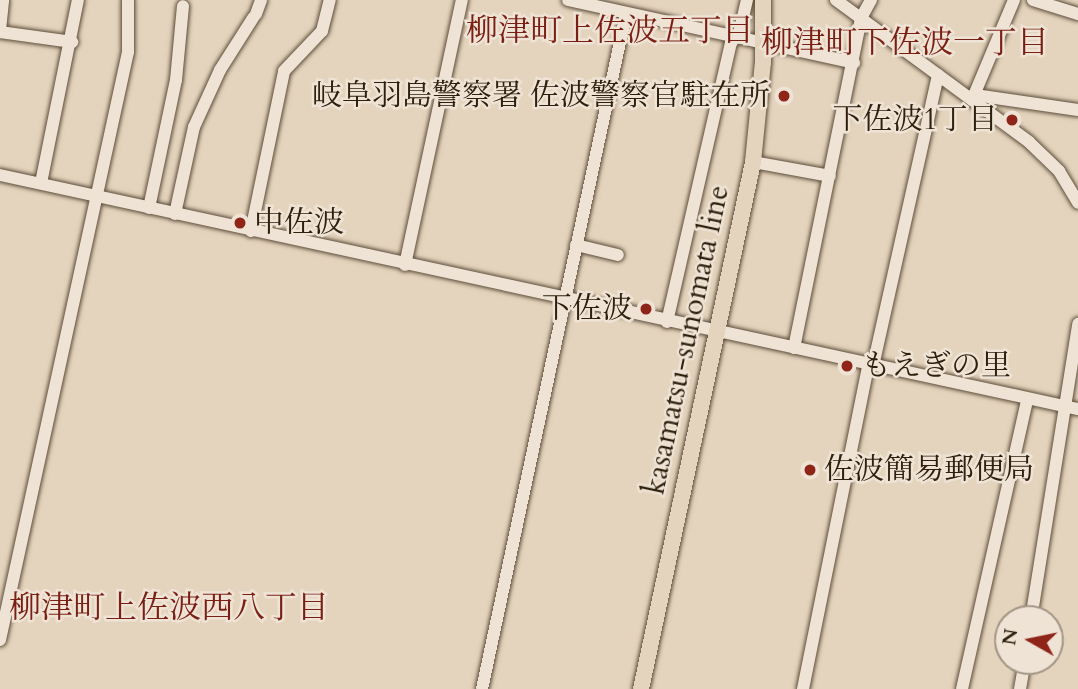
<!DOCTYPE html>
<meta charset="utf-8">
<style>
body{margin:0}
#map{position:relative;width:1078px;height:689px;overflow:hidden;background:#e5d4bd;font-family:Cardo,"Noto Serif JP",serif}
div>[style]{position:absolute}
.roads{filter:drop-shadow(0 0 2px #5c4d3a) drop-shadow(0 0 2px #5c4d3a)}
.minor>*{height:12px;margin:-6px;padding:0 6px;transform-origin:6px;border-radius:6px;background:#eee3d4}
.major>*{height:16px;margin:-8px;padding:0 8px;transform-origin:8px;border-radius:8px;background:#e5d4bd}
.dots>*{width:19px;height:19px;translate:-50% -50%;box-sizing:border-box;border:4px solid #eee3d4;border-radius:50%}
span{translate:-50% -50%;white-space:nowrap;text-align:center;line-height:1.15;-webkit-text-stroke:5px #eee3d4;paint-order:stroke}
.poi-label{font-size:30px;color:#2f200e}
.right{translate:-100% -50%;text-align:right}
.left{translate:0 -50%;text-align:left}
.street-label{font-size:30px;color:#2f200e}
.neighbourhood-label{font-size:32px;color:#7a1f14}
.north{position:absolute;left:994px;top:605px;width:70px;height:70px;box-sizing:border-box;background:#eee3d4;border:2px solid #a29585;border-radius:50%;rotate:279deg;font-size:19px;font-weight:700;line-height:28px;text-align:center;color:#2f200e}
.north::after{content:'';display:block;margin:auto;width:24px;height:32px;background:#8f2418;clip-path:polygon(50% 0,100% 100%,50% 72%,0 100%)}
</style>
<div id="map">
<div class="roads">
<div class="minor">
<i style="left:568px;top:0;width:293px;rotate:12.4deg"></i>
<i style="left:836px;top:0;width:240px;rotate:36.3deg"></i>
<i style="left:1029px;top:142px;width:42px;rotate:44deg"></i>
<i style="left:1059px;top:171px;width:37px;rotate:59deg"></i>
<i style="left:1033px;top:0;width:47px;rotate:17.3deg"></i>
<i style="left:256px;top:14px;width:15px;rotate:-70deg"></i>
<i style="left:0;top:30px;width:30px;rotate:-84deg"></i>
<i style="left:0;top:32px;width:73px;rotate:7.9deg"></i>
<i style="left:975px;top:95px;width:104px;rotate:8.3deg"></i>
<i style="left:972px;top:100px;width:108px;rotate:-67.2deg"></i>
<i style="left:753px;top:162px;width:78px;rotate:10.3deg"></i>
<i style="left:0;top:175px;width:1103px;rotate:12.25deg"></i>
<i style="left:41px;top:183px;width:187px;rotate:-78.6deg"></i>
<i style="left:149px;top:208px;width:131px;rotate:-78.1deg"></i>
<i style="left:176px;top:80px;width:74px;rotate:-84.6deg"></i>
<i style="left:175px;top:214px;width:89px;rotate:-77.7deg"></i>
<i style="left:194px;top:127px;width:63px;rotate:-65.5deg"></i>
<i style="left:220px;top:70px;width:62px;rotate:-57.6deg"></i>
<i style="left:251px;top:231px;width:163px;rotate:-78.3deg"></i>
<i style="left:284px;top:71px;width:55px;rotate:-46.5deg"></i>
<i style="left:322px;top:31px;width:32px;rotate:-76deg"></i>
<i style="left:576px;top:245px;width:43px;rotate:13.4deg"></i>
<i style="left:405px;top:265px;width:271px;rotate:-77.9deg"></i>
<i style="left:667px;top:322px;width:286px;rotate:-77.1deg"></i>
<i style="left:731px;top:43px;width:16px;rotate:-55deg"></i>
<i style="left:740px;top:30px;width:31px;rotate:-77deg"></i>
<i style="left:794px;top:348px;width:337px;rotate:-78.5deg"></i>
<i style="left:861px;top:18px;width:21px;rotate:-61deg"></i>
<i style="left:1031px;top:619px;width:299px;rotate:-80.9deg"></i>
<i style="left:0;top:640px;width:602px;rotate:-77.72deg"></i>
<i style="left:128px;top:52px;width:52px;rotate:-90deg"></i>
<i style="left:482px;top:689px;width:690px;rotate:-77.96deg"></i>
<i style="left:803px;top:689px;width:333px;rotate:-78.6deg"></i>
<i style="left:869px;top:363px;width:8px;rotate:-45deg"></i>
<i style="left:875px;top:357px;width:289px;rotate:-77.4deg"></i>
<i style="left:962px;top:689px;width:296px;rotate:-77.3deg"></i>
<i style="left:1020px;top:689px;width:28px;rotate:-80deg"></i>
</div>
<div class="major">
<i style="left:641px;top:689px;width:539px;rotate:-78deg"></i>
<i style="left:753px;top:162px;width:100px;rotate:-84.3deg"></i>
<i style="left:763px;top:62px;width:62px;rotate:-90deg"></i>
</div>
</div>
<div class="dots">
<i style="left:784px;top:96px;background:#8f2418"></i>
<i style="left:1012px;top:120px;background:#8f2418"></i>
<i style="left:240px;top:223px;background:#8f2418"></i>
<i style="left:646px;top:309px;background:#8f2418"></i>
<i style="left:847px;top:366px;background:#8f2418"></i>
<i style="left:810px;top:470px;background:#8f2418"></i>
</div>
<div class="poi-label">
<span class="right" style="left:770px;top:96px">岐阜羽島警察署 佐波警察官駐在所</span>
<span class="right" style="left:998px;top:120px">下佐波1丁目</span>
<span class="left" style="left:254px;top:223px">中佐波</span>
<span class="right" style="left:632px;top:309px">下佐波</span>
<span class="left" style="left:861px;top:366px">もえぎの里</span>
<span class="left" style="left:824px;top:470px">佐波簡易郵便局</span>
</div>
<div class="street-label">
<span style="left:687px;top:340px;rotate:-78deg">kasamatsu-sunomata line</span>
</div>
<div class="neighbourhood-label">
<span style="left:610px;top:31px">柳津町上佐波五丁目</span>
<span style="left:905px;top:43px">柳津町下佐波一丁目</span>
<span style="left:169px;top:608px">柳津町上佐波西八丁目</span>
</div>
<div class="north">N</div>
</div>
